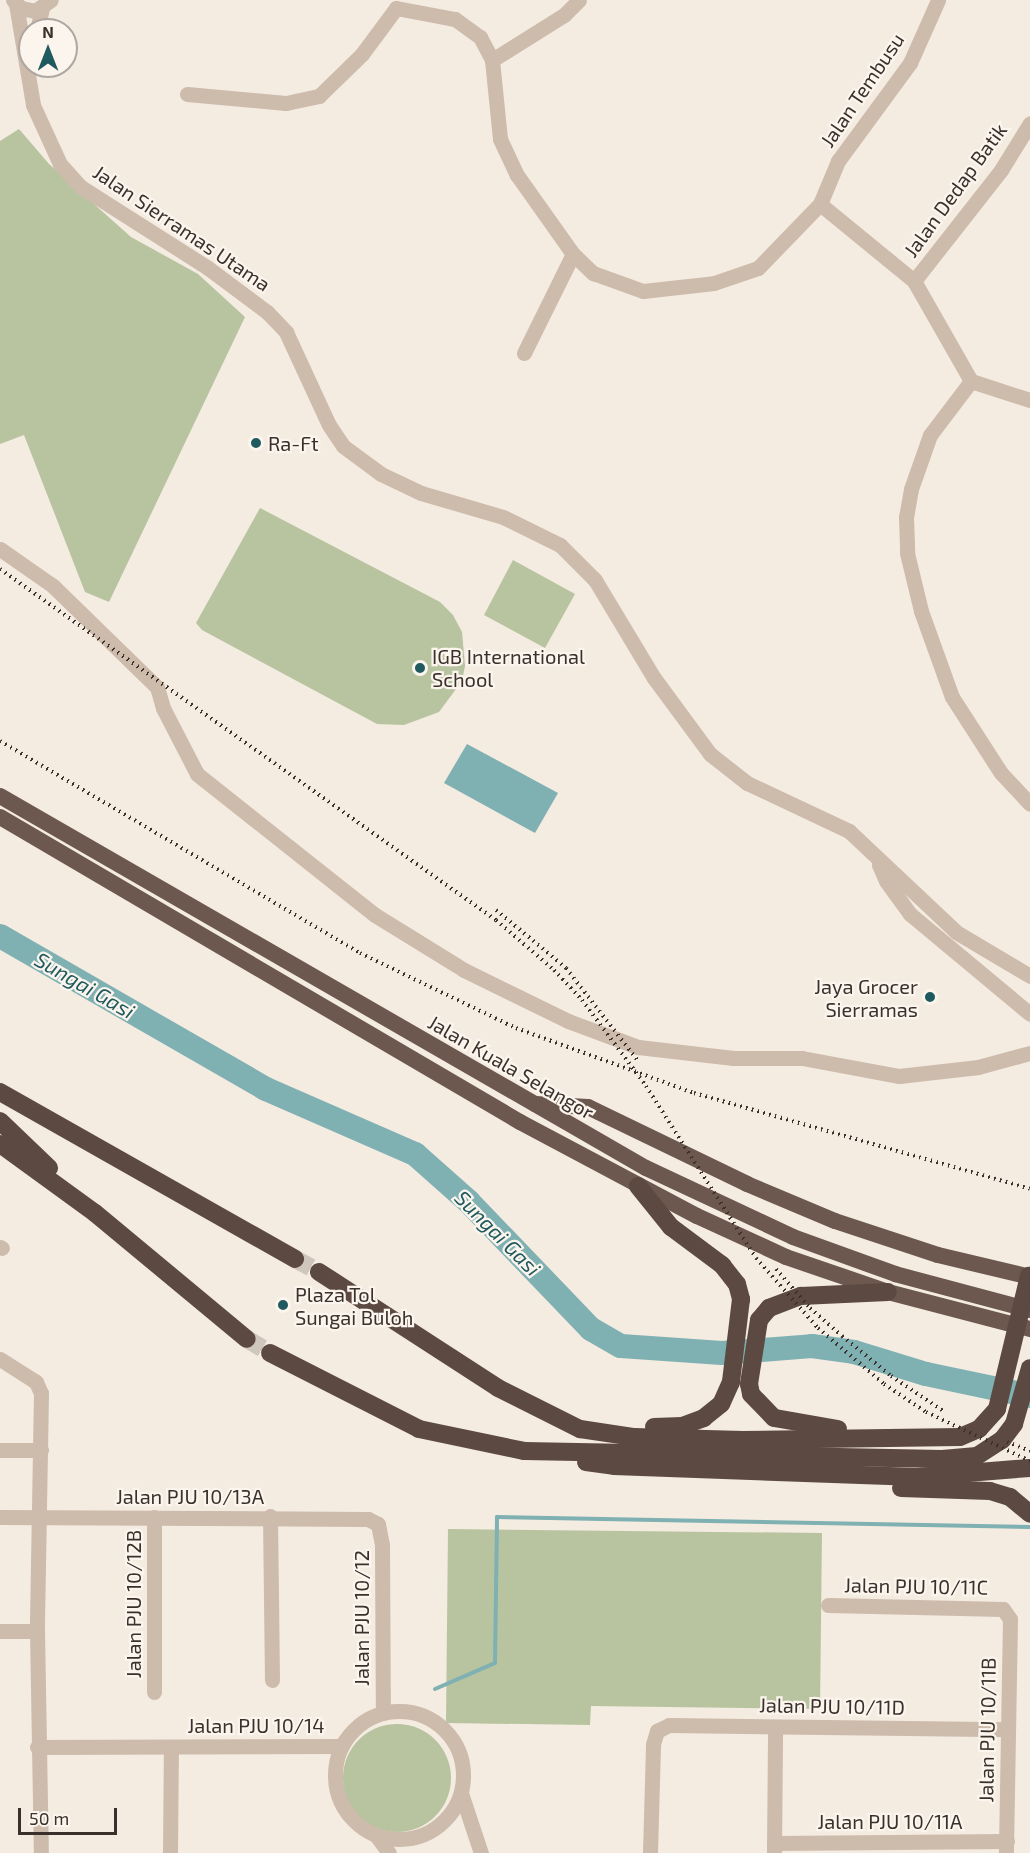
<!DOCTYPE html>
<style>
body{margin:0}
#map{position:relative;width:1030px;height:1853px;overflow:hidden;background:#f4ebe1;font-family:"Exo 2",sans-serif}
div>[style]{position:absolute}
.green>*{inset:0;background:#b8c4a0}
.round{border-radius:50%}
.water>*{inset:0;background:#7fb0b2}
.stream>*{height:4px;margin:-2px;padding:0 2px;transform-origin:2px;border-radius:2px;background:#7fb0b2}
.river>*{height:24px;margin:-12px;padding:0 12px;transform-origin:12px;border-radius:12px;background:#7fb0b2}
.motorway-tunnel>*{height:18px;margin-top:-9px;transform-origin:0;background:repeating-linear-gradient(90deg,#cfc6bd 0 18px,transparent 0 27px)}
.minor>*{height:15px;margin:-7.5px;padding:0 7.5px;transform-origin:7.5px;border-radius:7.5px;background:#cdbbac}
.tertiary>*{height:15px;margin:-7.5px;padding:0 7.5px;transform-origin:7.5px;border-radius:7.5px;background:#cdbbac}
.tertiary>.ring{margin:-7.5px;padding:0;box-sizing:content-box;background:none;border:15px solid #cdbbac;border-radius:50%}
.trunk>*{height:16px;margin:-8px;padding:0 8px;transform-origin:8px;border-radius:8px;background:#6c584f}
.motorway>*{height:18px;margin:-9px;padding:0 9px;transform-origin:9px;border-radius:9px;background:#5c4a42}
.rail>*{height:4px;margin-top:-2px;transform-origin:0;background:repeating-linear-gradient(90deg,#3b302b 0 1.5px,transparent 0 6px)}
.motorway-bridge>*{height:18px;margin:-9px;padding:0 9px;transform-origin:9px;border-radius:9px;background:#5c4a42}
.dots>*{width:16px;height:16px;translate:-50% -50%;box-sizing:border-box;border:3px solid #fbf5ee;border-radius:50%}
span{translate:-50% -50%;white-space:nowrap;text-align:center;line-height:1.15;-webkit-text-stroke:4.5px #fbf5ee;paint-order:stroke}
.street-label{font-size:20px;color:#3b302b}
.poi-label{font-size:20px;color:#3b302b}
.left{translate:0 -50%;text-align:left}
.right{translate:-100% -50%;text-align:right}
.water-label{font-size:21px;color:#1f5a5e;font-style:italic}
.north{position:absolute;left:18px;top:18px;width:60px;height:60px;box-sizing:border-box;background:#fbf5ee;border:2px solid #aea6a0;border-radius:50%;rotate:0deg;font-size:16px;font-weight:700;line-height:24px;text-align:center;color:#3b302b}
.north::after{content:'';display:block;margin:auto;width:21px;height:27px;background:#1f5a5e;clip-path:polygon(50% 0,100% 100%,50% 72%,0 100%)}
.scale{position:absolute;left:18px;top:1808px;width:99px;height:27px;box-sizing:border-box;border:3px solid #3b302b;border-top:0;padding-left:8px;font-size:18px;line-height:21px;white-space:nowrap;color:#3b302b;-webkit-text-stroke:4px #fbf5ee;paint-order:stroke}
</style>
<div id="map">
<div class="green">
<i style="clip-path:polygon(19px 129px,49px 164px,131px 237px,198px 274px,245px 317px,109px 602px,85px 592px,24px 435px,0 444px,0 141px)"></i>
<i style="clip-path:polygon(260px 508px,440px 602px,453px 615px,462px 632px,465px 666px,462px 681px,439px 712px,404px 725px,377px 724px,202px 630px,196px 623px)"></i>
<i style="clip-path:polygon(513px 560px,575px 594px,545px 648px,484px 615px)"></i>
<i style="clip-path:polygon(448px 1529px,822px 1533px,820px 1709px,591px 1706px,590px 1725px,446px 1723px)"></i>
<i class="round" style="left:343px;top:1724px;width:108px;height:108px"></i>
</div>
<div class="water">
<i style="clip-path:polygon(467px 744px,558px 793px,535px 833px,444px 783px)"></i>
</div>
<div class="stream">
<i style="left:435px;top:1689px;width:65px;rotate:-23.4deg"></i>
<i style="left:495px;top:1663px;width:146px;rotate:-89.2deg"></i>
<i style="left:497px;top:1517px;width:533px;rotate:1.07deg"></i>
</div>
<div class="river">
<i style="left:0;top:936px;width:307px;rotate:29.9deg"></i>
<i style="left:266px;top:1089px;width:163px;rotate:23.6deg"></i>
<i style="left:415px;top:1154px;width:72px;rotate:41.6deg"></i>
<i style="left:469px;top:1202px;width:176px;rotate:46.2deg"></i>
<i style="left:591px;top:1329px;width:34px;rotate:30deg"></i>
<i style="left:621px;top:1346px;width:101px;rotate:4deg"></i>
<i style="left:722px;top:1353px;width:90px;rotate:-4.4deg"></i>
<i style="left:812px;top:1346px;width:42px;rotate:8.1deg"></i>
<i style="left:854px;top:1352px;width:75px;rotate:17deg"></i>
<i style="left:926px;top:1374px;width:106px;rotate:11.9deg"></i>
</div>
<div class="motorway-tunnel">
<i style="left:295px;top:1259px;width:27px;rotate:28deg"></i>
<i style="left:247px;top:1339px;width:27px;rotate:31deg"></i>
</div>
<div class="minor">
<i style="left:396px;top:8px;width:60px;rotate:10.6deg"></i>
<i style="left:455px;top:19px;width:31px;rotate:36deg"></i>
<i style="left:480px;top:37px;width:26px;rotate:62deg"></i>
<i style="left:492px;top:60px;width:79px;rotate:84.2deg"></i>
<i style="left:500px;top:139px;width:40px;rotate:65deg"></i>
<i style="left:517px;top:175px;width:97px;rotate:54.7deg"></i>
<i style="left:573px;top:254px;width:28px;rotate:44deg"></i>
<i style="left:593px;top:273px;width:53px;rotate:19.8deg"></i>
<i style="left:643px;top:291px;width:71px;rotate:-6.4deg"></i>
<i style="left:714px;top:283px;width:46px;rotate:-18.8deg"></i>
<i style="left:758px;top:268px;width:89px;rotate:-45.9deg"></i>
<i style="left:820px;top:204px;width:47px;rotate:-67.3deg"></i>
<i style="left:838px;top:161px;width:122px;rotate:-53.7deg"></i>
<i style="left:910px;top:63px;width:69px;rotate:-66deg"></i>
<i style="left:492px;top:60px;width:85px;rotate:-32deg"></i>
<i style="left:564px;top:15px;width:21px;rotate:-45deg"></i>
<i style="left:187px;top:94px;width:99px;rotate:5.2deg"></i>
<i style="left:286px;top:103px;width:34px;rotate:-12deg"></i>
<i style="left:319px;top:96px;width:60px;rotate:-44.3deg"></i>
<i style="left:362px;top:54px;width:57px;rotate:-53.5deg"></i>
<i style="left:820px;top:204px;width:122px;rotate:39.3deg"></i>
<i style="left:914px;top:281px;width:115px;rotate:60.3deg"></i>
<i style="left:971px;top:381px;width:62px;rotate:17.9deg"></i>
<i style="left:914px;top:281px;width:141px;rotate:-51.9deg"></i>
<i style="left:1001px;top:170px;width:55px;rotate:-58.3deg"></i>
<i style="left:524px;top:353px;width:110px;rotate:-63.7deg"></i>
<i style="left:971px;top:381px;width:68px;rotate:127.2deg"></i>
<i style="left:930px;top:435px;width:57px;rotate:109.4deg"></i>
<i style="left:911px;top:489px;width:28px;rotate:100deg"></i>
<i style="left:906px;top:517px;width:36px;rotate:88deg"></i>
<i style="left:907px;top:553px;width:60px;rotate:76.4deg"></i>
<i style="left:921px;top:611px;width:91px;rotate:70.2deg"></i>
<i style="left:952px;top:697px;width:90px;rotate:57.2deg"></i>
<i style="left:1001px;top:773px;width:42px;rotate:46.9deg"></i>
<i style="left:0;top:549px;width:65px;rotate:34.9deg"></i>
<i style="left:53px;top:586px;width:145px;rotate:44.2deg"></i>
<i style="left:157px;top:687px;width:22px;rotate:74deg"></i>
<i style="left:163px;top:708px;width:74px;rotate:62.7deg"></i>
<i style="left:197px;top:774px;width:227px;rotate:38.4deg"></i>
<i style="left:375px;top:915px;width:105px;rotate:31.7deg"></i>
<i style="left:464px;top:970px;width:116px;rotate:26.1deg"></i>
<i style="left:568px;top:1021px;width:75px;rotate:20.4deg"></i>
<i style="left:638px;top:1047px;width:96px;rotate:6.6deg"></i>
<i style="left:733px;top:1058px;width:69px"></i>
<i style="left:802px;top:1058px;width:99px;rotate:10.5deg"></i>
<i style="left:899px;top:1076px;width:80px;rotate:-6.5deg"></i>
<i style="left:978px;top:1067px;width:54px;rotate:-15.1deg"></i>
<i style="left:0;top:1247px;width:2px;rotate:27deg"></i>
<i style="left:0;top:1359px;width:43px;rotate:32.6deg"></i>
<i style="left:36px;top:1382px;width:12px;rotate:66deg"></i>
<i style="left:41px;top:1393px;width:238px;rotate:91deg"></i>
<i style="left:37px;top:1631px;width:222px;rotate:89deg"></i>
<i style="left:0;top:1450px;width:41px"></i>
<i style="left:270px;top:1516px;width:164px;rotate:89.3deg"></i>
<i style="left:0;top:1517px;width:368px;rotate:0.3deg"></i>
<i style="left:368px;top:1519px;width:11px;rotate:27deg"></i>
<i style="left:378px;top:1524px;width:21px;rotate:79deg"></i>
<i style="left:382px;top:1545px;width:168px;rotate:89.7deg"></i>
<i style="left:154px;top:1517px;width:175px;rotate:90deg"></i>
<i style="left:828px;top:1605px;width:175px;rotate:1.3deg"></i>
<i style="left:1003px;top:1609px;width:12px;rotate:55deg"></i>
<i style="left:1010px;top:1619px;width:234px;rotate:91deg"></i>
<i style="left:0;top:1631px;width:37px"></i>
<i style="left:37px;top:1747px;width:305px;rotate:-0.2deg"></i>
<i style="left:774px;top:1843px;width:233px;rotate:-0.5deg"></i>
<i style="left:170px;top:1853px;width:106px;rotate:-89.5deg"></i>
<i style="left:650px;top:1853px;width:109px;rotate:-88.4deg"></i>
<i style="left:653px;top:1744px;width:14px;rotate:-73deg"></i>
<i style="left:657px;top:1731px;width:13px;rotate:-27deg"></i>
<i style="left:669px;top:1725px;width:339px;rotate:0.7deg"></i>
<i style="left:774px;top:1853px;width:126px;rotate:-89.5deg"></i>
</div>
<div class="tertiary">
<i style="left:13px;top:0;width:11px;rotate:45deg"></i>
<i style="left:21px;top:8px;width:14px;rotate:12deg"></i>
<i style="left:35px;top:11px;width:19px;rotate:-35deg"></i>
<i style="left:16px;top:4px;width:102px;rotate:80.4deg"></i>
<i style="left:33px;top:105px;width:65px;rotate:65.4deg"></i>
<i style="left:60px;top:164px;width:31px;rotate:48deg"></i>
<i style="left:81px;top:187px;width:151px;rotate:32.5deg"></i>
<i style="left:208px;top:268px;width:74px;rotate:36.7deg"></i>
<i style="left:267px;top:312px;width:28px;rotate:46deg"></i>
<i style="left:286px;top:332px;width:102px;rotate:65.2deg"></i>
<i style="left:329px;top:425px;width:25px;rotate:56deg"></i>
<i style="left:343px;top:446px;width:47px;rotate:36.4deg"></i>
<i style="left:381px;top:474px;width:44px;rotate:25.4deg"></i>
<i style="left:421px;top:493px;width:85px;rotate:16.3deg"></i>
<i style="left:503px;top:517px;width:64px;rotate:26.2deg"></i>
<i style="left:560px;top:545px;width:49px;rotate:45deg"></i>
<i style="left:595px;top:580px;width:114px;rotate:59deg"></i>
<i style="left:654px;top:678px;width:94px;rotate:53.6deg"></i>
<i style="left:710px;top:754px;width:47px;rotate:38.1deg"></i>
<i style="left:747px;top:783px;width:113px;rotate:25.2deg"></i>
<i style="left:849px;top:831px;width:147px;rotate:43.3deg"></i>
<i style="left:956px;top:932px;width:86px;rotate:30.7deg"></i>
<i style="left:37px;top:30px;width:23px;rotate:-77deg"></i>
<i style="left:879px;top:865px;width:17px;rotate:66deg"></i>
<i style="left:886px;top:881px;width:41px;rotate:54deg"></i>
<i style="left:910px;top:914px;width:156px;rotate:39.8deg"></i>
<i class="ring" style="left:335px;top:1711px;width:113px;height:113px"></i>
<i style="left:461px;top:1793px;width:63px;rotate:71.6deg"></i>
<i style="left:376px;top:1835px;width:22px;rotate:54deg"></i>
</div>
<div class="trunk">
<i style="left:0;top:796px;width:745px;rotate:29.94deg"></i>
<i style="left:646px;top:1168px;width:162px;rotate:25.1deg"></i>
<i style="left:793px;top:1237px;width:109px;rotate:19.9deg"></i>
<i style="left:895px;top:1274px;width:140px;rotate:14.9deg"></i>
<i style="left:0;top:817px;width:603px;rotate:30.39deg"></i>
<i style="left:520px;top:1122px;width:200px;rotate:28deg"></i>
<i style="left:697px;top:1216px;width:98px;rotate:24.7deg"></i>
<i style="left:786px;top:1257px;width:108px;rotate:18.9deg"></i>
<i style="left:888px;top:1292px;width:147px;rotate:14.6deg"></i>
<i style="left:535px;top:1104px;width:53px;rotate:3.2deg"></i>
<i style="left:588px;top:1107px;width:177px;rotate:25.8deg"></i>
<i style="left:747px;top:1184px;width:95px;rotate:22.8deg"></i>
<i style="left:835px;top:1221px;width:108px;rotate:18.3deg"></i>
<i style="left:938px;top:1255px;width:95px;rotate:13.4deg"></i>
</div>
<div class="motorway">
<i style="left:0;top:1092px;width:339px;rotate:29.5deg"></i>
<i style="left:0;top:1121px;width:68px;rotate:43.8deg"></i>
<i style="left:0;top:1144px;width:117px;rotate:36deg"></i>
<i style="left:95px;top:1213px;width:197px;rotate:39.7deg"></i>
<i style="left:638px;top:1186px;width:53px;rotate:51.2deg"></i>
<i style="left:671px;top:1227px;width:64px;rotate:36.7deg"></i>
<i style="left:722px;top:1265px;width:24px;rotate:52deg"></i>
<i style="left:737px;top:1284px;width:16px;rotate:75deg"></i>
<i style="left:741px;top:1299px;width:84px;rotate:96.9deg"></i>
<i style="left:731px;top:1382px;width:24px;rotate:114deg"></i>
<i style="left:721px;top:1404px;width:22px;rotate:141deg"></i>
<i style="left:704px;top:1418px;width:23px;rotate:160deg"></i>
<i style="left:682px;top:1426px;width:28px;rotate:178deg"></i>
<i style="left:319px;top:1272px;width:213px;rotate:32.9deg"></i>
<i style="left:498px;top:1388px;width:92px;rotate:26.6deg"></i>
<i style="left:580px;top:1429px;width:55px;rotate:8.4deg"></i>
<i style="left:634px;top:1437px;width:109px;rotate:1.6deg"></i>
<i style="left:743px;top:1440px;width:217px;rotate:-0.8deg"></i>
<i style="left:960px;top:1437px;width:21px;rotate:-23deg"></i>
<i style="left:979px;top:1429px;width:27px;rotate:-48deg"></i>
<i style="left:270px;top:1353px;width:167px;rotate:27deg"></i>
<i style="left:419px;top:1429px;width:107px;rotate:11.8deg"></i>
<i style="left:524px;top:1451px;width:418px;rotate:1.1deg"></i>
<i style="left:942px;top:1459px;width:35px;rotate:-5deg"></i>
<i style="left:977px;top:1456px;width:30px;rotate:-33deg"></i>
<i style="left:1002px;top:1440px;width:20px;rotate:-53deg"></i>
<i style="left:1014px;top:1424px;width:58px;rotate:-74.1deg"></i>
<i style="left:838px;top:1429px;width:65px;rotate:-170.2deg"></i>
<i style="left:774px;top:1418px;width:33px;rotate:-134deg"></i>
<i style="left:751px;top:1394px;width:10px;rotate:-101deg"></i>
<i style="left:749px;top:1384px;width:65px;rotate:-81.1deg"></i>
<i style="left:759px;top:1320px;width:16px;rotate:-50deg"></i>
<i style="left:769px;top:1308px;width:34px;rotate:-21deg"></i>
<i style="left:801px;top:1296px;width:87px;rotate:-2.6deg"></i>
<i style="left:586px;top:1462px;width:28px;rotate:8deg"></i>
<i style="left:614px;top:1466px;width:303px;rotate:2.1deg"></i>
<i style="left:917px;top:1477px;width:113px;rotate:-4.6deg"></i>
<i style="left:901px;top:1488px;width:89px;rotate:1.9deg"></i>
<i style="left:990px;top:1491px;width:21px;rotate:17deg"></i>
<i style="left:1010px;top:1497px;width:26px;rotate:40deg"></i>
</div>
<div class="rail">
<i style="left:0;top:569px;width:608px;rotate:35.29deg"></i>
<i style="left:496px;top:920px;width:77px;rotate:40.8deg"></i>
<i style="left:554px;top:970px;width:41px;rotate:47deg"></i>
<i style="left:582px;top:1000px;width:107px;rotate:53.3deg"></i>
<i style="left:646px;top:1086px;width:204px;rotate:57.4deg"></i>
<i style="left:756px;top:1258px;width:94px;rotate:48.5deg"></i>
<i style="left:818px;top:1328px;width:87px;rotate:40.3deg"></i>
<i style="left:884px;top:1384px;width:50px;rotate:33.7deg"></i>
<i style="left:926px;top:1412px;width:115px;rotate:25.2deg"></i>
<i style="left:0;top:741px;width:418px;rotate:30.5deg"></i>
<i style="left:360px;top:953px;width:173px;rotate:25.7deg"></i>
<i style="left:516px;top:1028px;width:189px;rotate:20.1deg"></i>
<i style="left:694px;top:1093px;width:349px;rotate:15.9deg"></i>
<i style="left:496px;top:910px;width:91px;rotate:39.6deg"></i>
<i style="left:566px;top:968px;width:119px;rotate:52.2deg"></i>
<i style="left:776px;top:1269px;width:52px;rotate:48.9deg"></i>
<i style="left:810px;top:1308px;width:43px;rotate:41.2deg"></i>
<i style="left:842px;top:1336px;width:63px;rotate:39.2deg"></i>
<i style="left:891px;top:1376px;width:65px;rotate:33.7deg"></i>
<i style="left:1007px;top:1442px;width:25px;rotate:21deg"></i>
</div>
<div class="motorway-bridge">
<i style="left:997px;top:1409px;width:137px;rotate:-76.5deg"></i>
</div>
<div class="dots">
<i style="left:256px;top:443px;background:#1f5a5e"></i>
<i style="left:420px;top:668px;background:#1f5a5e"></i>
<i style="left:930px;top:997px;background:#1f5a5e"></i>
<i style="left:283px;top:1305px;background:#1f5a5e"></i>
</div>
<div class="street-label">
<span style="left:862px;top:90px;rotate:-56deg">Jalan Tembusu</span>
<span style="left:955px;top:190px;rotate:-54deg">Jalan Dedap Batik</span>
<span style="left:182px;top:228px;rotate:34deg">Jalan Sierramas Utama</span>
<span style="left:511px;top:1067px;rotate:30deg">Jalan Kuala Selangor</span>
<span style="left:190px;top:1496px">Jalan PJU 10/13A</span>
<span style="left:916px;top:1586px;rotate:1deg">Jalan PJU 10/11C</span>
<span style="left:133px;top:1604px;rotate:-90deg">Jalan PJU 10/12B</span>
<span style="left:361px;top:1618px;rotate:-90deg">Jalan PJU 10/12</span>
<span style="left:832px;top:1706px;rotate:1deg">Jalan PJU 10/11D</span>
<span style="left:256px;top:1725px">Jalan PJU 10/14</span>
<span style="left:987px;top:1730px;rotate:-89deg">Jalan PJU 10/11B</span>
<span style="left:890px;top:1821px">Jalan PJU 10/11A</span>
</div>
<div class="poi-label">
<span class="left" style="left:268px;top:443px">Ra-Ft</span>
<span class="left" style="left:432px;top:668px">IGB International<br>School</span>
<span class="right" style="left:918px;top:998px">Jaya Grocer<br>Sierramas</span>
<span class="left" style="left:295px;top:1306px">Plaza Tol<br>Sungai Buloh</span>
</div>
<div class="water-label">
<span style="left:85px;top:985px;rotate:30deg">Sungai Gasi</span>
<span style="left:498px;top:1233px;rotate:45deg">Sungai Gasi</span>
</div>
<div class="north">N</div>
<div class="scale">50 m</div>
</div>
